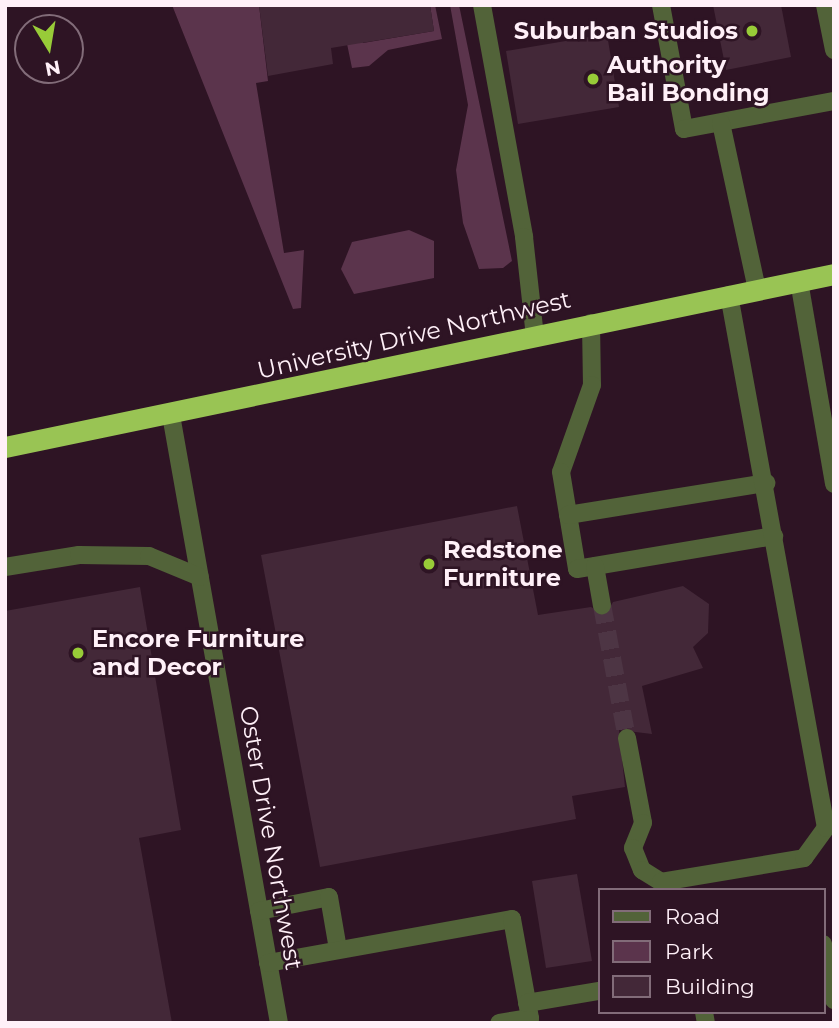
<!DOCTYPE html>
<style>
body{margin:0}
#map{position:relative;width:839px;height:1028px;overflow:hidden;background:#2e1424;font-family:Montserrat,sans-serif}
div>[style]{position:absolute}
.green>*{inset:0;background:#5b344c}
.building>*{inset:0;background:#432838}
.minor-tunnel>*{height:18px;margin-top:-9px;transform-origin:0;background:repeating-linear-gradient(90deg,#4d3544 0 18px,transparent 0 27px)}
.minor>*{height:18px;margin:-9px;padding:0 9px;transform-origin:9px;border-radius:9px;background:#526339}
.highway>*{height:21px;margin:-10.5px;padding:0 10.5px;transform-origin:10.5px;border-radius:10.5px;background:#99c454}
.dots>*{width:19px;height:19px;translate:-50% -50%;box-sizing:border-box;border:4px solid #2e1424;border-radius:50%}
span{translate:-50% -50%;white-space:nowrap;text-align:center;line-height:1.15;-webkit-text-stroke:5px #2e1424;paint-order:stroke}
.poi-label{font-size:24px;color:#fff0f8;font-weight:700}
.right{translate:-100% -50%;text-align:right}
.left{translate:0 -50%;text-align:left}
.street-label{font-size:24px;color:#fff0f8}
.frame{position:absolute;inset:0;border:7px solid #fff0f8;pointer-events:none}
.legend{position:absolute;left:598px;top:888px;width:228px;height:126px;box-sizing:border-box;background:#2e1424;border:2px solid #826c79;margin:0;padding:9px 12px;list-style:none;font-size:21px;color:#fff0f8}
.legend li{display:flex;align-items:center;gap:14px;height:35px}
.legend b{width:35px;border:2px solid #826c79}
.north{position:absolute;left:14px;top:14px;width:70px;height:70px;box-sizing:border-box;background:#2e1424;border:2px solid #826c79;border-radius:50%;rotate:169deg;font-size:19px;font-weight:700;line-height:28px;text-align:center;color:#fff0f8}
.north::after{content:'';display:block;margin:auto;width:24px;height:32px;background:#98cb38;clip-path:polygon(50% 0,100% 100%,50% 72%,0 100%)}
</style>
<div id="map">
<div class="green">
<i style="clip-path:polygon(172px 5px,259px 5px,268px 81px,256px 83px,284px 253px,304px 250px,301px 308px,293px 309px)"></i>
<i style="clip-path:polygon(339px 5px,363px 43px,434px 31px,430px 5px,435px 5px,442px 39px,388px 50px,369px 66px,352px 68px)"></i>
<i style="clip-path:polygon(450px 5px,459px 5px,512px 261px,503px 268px,479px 269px,463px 223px,456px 170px,468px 105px)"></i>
<i style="clip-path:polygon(409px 230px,434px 241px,434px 278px,354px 294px,341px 269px,352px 242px)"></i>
</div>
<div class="building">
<i style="clip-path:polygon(259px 5px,430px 5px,434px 31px,331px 48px,333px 64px,268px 76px)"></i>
<i style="clip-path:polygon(713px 5px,781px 5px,791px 57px,726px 70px)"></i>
<i style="clip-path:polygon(607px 34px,619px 107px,518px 124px,506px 51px)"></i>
<i style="clip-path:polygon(517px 506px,538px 615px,591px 607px,605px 616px,613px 602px,683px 586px,709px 604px,708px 633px,693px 647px,703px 668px,642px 686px,652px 734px,619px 730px,625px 787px,572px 796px,576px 819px,320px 867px,261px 555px)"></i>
<i style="clip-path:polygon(140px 587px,181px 830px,139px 838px,172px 1023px,5px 1023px,5px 611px)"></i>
<i style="clip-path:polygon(577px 874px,592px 961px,546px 968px,532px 881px)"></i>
</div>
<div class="minor-tunnel">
<i style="left:602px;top:605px;width:135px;rotate:79.4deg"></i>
</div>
<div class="minor">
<i style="left:482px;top:5px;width:236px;rotate:79.7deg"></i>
<i style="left:524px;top:237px;width:100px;rotate:83.7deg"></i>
<i style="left:661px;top:5px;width:126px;rotate:79.5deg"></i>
<i style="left:684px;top:129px;width:153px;rotate:-10.6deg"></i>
<i style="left:825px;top:5px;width:46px;rotate:78.7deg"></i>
<i style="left:721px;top:123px;width:170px;rotate:77.8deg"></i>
<i style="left:799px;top:281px;width:206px;rotate:80.2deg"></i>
<i style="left:591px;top:323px;width:62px;rotate:89.1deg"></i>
<i style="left:592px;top:385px;width:92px;rotate:109.6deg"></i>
<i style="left:561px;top:472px;width:98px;rotate:80.6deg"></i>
<i style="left:577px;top:569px;width:200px;rotate:-9.5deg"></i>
<i style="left:171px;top:415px;width:618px;rotate:79.93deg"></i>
<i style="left:568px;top:515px;width:201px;rotate:-9.2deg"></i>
<i style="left:595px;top:566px;width:40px;rotate:80deg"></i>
<i style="left:5px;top:567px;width:75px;rotate:-9.2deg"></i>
<i style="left:79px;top:555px;width:70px;rotate:0.8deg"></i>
<i style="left:149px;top:556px;width:55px;rotate:22.4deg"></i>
<i style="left:627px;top:738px;width:86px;rotate:79.3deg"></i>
<i style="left:643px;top:823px;width:27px;rotate:112deg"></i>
<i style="left:633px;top:848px;width:24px;rotate:68deg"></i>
<i style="left:642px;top:870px;width:22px;rotate:32deg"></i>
<i style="left:661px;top:882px;width:145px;rotate:-9.5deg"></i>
<i style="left:804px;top:858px;width:37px;rotate:-54deg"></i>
<i style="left:826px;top:828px;width:542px;rotate:-100.31deg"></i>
<i style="left:259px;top:911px;width:71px;rotate:-11.3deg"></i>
<i style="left:329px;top:897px;width:53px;rotate:80.2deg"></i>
<i style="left:823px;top:944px;width:57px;rotate:78.9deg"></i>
<i style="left:268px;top:963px;width:248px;rotate:-10.2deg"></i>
<i style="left:512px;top:919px;width:101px;rotate:79.7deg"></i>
<i style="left:530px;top:1018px;width:31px;rotate:171deg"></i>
<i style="left:527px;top:1003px;width:73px;rotate:-9.5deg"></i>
<i style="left:704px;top:1012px;width:11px;rotate:80deg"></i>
</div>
<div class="highway">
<i style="left:5px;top:447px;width:847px;rotate:-11.79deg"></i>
</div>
<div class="dots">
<i style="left:752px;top:31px;background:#98cb38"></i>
<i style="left:593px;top:79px;background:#98cb38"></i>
<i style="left:429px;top:564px;background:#98cb38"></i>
<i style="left:78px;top:653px;background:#98cb38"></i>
</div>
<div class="poi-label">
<span class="right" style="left:738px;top:31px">Suburban Studios</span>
<span class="left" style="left:607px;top:79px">Authority<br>Bail Bonding</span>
<span class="left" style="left:443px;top:564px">Redstone<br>Furniture</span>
<span class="left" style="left:92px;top:653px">Encore Furniture<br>and Decor</span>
</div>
<div class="street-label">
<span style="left:414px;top:335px;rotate:-13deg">University Drive Northwest</span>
<span style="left:271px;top:838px;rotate:80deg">Oster Drive Northwest</span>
</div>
<div class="frame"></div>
<ul class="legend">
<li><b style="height:9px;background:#526339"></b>Road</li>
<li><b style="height:19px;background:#5b344c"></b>Park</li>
<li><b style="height:19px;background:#432838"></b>Building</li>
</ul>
<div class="north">N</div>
</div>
